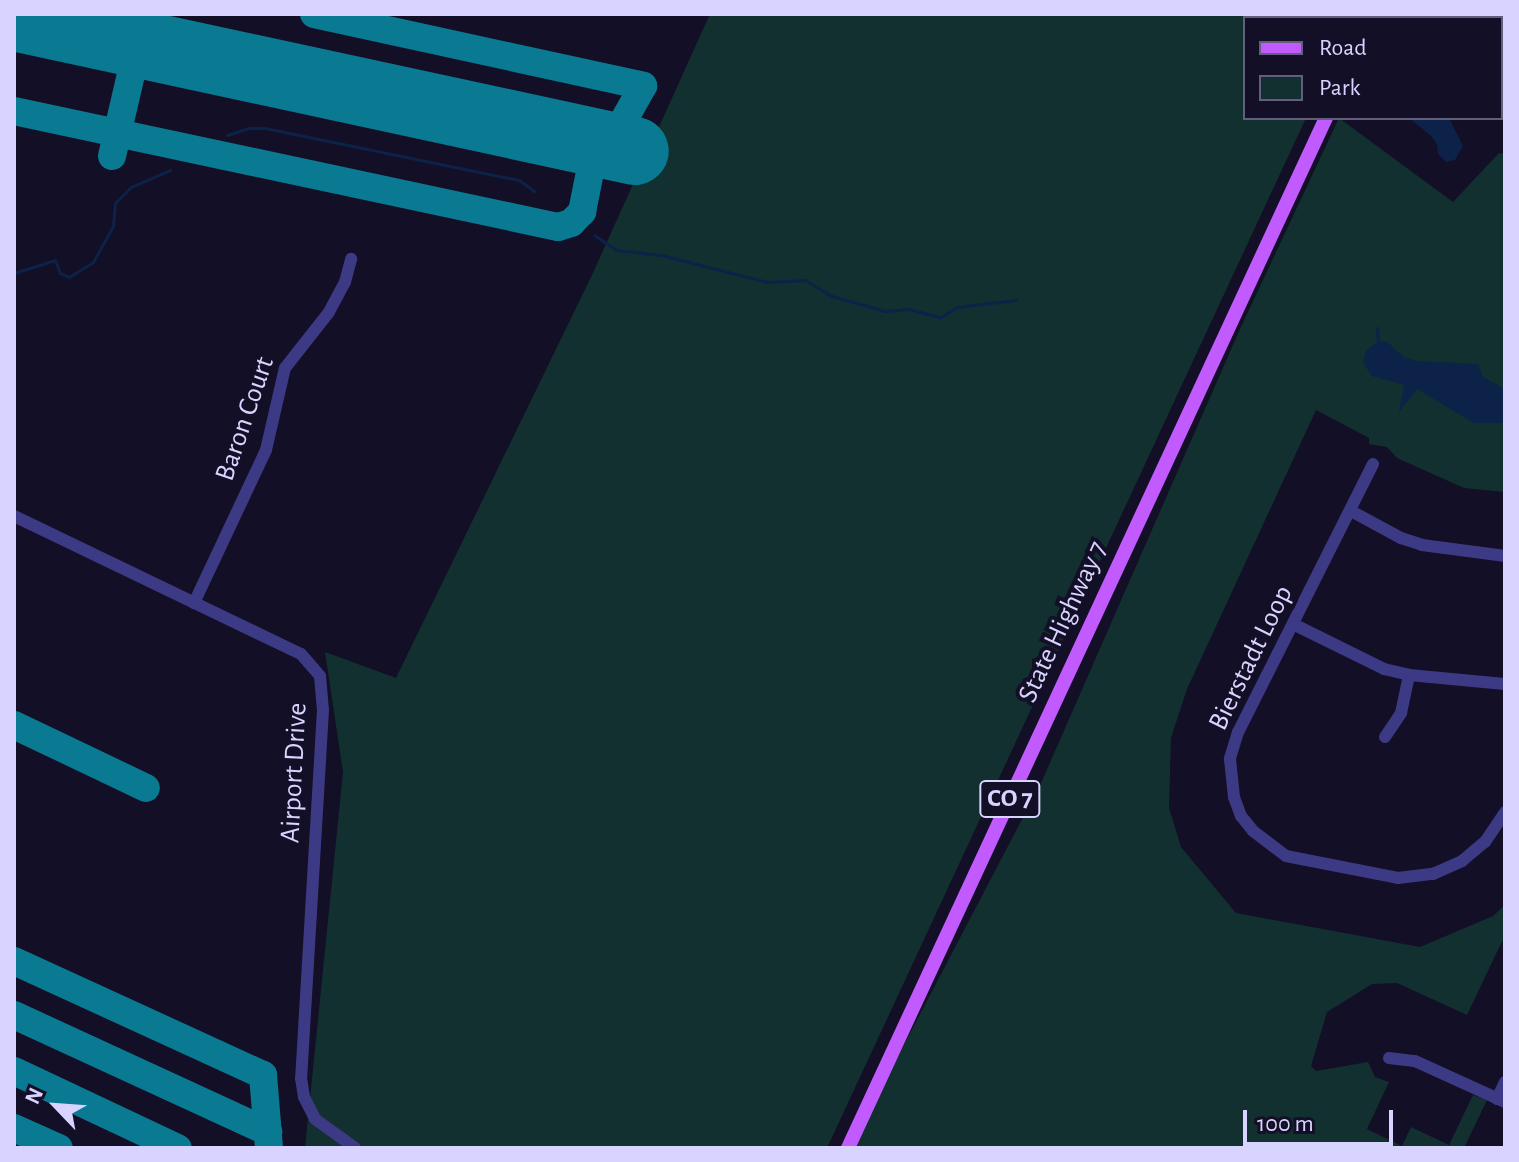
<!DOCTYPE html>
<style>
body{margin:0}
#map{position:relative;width:1519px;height:1162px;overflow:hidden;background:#130f26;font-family:"Alegreya Sans",sans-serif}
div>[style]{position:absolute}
.green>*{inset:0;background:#12302f}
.water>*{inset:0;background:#0c2248}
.stream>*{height:3px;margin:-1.5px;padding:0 1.5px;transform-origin:1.5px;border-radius:1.5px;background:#0c2248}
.taxiway>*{height:28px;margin:-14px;padding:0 14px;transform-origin:14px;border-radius:14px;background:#0a7a92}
.runway>*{height:68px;margin:-34px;padding:0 34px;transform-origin:34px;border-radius:34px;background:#0a7a92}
.minor>*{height:12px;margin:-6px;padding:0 6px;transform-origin:6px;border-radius:6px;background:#3d3a85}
.major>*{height:14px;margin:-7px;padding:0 7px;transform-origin:7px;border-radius:7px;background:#c25bff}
span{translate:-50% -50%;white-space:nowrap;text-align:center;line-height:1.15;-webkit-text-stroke:8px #130f26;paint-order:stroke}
.shield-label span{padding:2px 6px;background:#130f26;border:2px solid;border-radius:6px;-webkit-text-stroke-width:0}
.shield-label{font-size:26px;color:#d9d4ff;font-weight:700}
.street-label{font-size:28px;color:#d9d4ff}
.frame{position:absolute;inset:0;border:16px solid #d9d4ff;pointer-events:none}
.legend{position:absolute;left:1243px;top:16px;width:260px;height:104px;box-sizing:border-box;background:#130f26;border:2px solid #625e7d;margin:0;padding:10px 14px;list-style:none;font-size:24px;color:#d9d4ff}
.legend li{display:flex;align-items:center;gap:16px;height:40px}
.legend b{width:40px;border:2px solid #625e7d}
.north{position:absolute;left:16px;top:1066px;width:80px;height:80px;-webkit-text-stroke:6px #130f26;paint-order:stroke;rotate:295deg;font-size:22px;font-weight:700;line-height:32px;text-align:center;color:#d9d4ff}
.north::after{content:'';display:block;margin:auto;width:28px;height:36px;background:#d9d4ff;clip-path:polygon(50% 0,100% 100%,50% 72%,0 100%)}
.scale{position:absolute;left:1243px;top:1110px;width:150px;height:36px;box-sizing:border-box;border:4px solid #d9d4ff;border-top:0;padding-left:10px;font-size:24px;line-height:28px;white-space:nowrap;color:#d9d4ff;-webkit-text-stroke:6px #130f26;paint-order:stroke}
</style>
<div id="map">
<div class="green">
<i style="clip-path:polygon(710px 14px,1355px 14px,1353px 18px,1245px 18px,1245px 118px,1306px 118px,827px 1148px,305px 1148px,343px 772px,325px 652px,396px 678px,592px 275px)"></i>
<i style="clip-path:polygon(1339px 118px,1453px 202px,1499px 153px,1505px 154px,1505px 492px,1464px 488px,1397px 458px,1387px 447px,1369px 444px,1369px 438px,1316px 410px,1187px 689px,1171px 738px,1169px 808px,1181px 847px,1236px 913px,1420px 947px,1493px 916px,1505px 905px,1505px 935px,1467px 1015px,1397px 983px,1372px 984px,1327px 1012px,1311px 1066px,1316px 1071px,1368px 1062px,1375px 1077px,1389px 1082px,1367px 1129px,1402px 1146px,1411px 1127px,1449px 1145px,1473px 1095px,1487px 1100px,1464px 1148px,850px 1148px,1041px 783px,1240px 329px)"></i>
</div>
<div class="water">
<i style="clip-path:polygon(1409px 118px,1449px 118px,1463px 146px,1455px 160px,1446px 162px,1438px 154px,1437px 144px,1430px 135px)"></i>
<i style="clip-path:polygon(1378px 341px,1386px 341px,1404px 357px,1416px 361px,1478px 364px,1483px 377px,1505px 389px,1505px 423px,1474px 423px,1417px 389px,1399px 412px,1404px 385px,1372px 376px,1363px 363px,1366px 351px)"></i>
</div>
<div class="stream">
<i style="left:227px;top:135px;width:22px;rotate:-18deg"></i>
<i style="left:248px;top:128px;width:17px"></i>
<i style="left:265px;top:128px;width:259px;rotate:11.6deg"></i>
<i style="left:519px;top:180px;width:19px;rotate:36deg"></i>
<i style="left:594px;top:235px;width:27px;rotate:34deg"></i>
<i style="left:616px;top:250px;width:45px;rotate:6.3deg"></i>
<i style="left:661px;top:255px;width:110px;rotate:14.2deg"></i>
<i style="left:768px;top:282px;width:37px;rotate:-3deg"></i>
<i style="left:805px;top:280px;width:31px;rotate:31deg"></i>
<i style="left:832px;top:296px;width:55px;rotate:15.8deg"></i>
<i style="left:885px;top:311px;width:23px;rotate:-5deg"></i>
<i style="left:908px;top:309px;width:34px;rotate:14deg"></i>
<i style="left:941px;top:317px;width:19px;rotate:-32deg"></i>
<i style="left:957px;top:307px;width:59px;rotate:-6.8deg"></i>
<i style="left:14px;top:273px;width:43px;rotate:-17.6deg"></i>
<i style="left:55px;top:260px;width:14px;rotate:69deg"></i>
<i style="left:60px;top:273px;width:10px;rotate:24deg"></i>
<i style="left:69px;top:277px;width:28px;rotate:-32deg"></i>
<i style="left:93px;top:262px;width:41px;rotate:-60.9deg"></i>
<i style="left:113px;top:226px;width:23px;rotate:-85deg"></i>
<i style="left:115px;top:203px;width:23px;rotate:-45deg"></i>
<i style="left:131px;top:187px;width:43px;rotate:-23.6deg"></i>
<i style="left:1377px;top:328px;width:13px;rotate:86deg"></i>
</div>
<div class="taxiway">
<i style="left:314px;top:14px;width:337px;rotate:12.3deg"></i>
<i style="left:643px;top:86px;width:68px;rotate:119.2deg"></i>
<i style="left:14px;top:111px;width:556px;rotate:12.04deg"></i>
<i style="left:558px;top:227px;width:14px;rotate:-17deg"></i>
<i style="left:571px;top:223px;width:16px;rotate:-45deg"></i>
<i style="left:582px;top:212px;width:71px;rotate:-78.7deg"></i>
<i style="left:112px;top:156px;width:115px;rotate:-76.9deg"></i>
<i style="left:14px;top:725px;width:146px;rotate:25.5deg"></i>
<i style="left:14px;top:961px;width:274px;rotate:24.6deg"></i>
<i style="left:263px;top:1075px;width:73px;rotate:85.3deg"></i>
<i style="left:14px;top:1015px;width:280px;rotate:24.7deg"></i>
<i style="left:14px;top:1071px;width:181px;rotate:25.2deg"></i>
<i style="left:14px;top:1128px;width:49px;rotate:24deg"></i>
</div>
<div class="runway">
<i style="left:14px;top:17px;width:635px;rotate:12.18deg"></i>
</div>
<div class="minor">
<i style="left:1373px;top:464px;width:300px;rotate:116.7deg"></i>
<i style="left:1238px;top:732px;width:28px;rotate:107deg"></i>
<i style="left:1230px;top:759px;width:38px;rotate:84deg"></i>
<i style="left:1234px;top:797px;width:20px;rotate:70deg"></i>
<i style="left:1241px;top:816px;width:19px;rotate:51deg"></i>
<i style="left:1253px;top:831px;width:41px;rotate:37.1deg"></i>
<i style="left:1286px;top:856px;width:114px;rotate:11.1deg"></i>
<i style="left:1398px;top:878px;width:35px;rotate:-7deg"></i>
<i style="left:1433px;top:874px;width:32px;rotate:-24deg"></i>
<i style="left:1462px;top:861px;width:30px;rotate:-40deg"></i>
<i style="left:1485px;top:842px;width:36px;rotate:-56deg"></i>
<i style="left:1351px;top:511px;width:57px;rotate:28.4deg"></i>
<i style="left:1401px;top:538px;width:22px;rotate:18deg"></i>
<i style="left:1422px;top:545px;width:84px;rotate:7.5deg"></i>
<i style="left:14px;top:516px;width:318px;rotate:25.7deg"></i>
<i style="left:301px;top:654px;width:29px;rotate:49deg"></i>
<i style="left:320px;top:676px;width:34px;rotate:85deg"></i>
<i style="left:323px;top:710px;width:369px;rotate:93.4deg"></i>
<i style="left:301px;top:1078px;width:19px;rotate:81deg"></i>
<i style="left:304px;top:1097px;width:25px;rotate:63deg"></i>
<i style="left:315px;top:1119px;width:49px;rotate:35.9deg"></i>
<i style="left:194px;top:603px;width:169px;rotate:-64.8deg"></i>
<i style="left:266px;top:450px;width:84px;rotate:-77deg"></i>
<i style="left:285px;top:368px;width:71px;rotate:-51.8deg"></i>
<i style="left:329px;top:312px;width:34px;rotate:-62deg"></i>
<i style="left:345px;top:282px;width:24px;rotate:-75deg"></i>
<i style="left:1293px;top:624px;width:102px;rotate:26.3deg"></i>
<i style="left:1384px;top:669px;width:26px;rotate:13deg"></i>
<i style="left:1409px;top:675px;width:96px;rotate:5.4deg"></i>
<i style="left:1385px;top:737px;width:29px;rotate:-56deg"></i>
<i style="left:1401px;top:713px;width:39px;rotate:-78deg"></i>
<i style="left:1389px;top:1058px;width:26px;rotate:7deg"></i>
<i style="left:1415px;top:1061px;width:99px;rotate:24.5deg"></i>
<i style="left:1497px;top:1099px;width:19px;rotate:-65deg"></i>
</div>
<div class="major">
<i style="left:1374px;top:18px;width:4px;rotate:-76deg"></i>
<i style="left:848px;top:1148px;width:1136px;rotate:-65.11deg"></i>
</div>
<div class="shield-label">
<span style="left:1010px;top:799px">CO 7</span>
</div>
<div class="street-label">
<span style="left:245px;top:419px;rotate:-71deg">Baron Court</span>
<span style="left:1063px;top:622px;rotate:-65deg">State Highway 7</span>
<span style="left:1251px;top:658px;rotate:-64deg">Bierstadt Loop</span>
<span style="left:294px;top:773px;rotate:-87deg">Airport Drive</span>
</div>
<div class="frame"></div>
<ul class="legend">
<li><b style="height:10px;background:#c25bff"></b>Road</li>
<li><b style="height:22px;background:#12302f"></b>Park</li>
</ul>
<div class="north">N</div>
<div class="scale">100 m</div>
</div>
